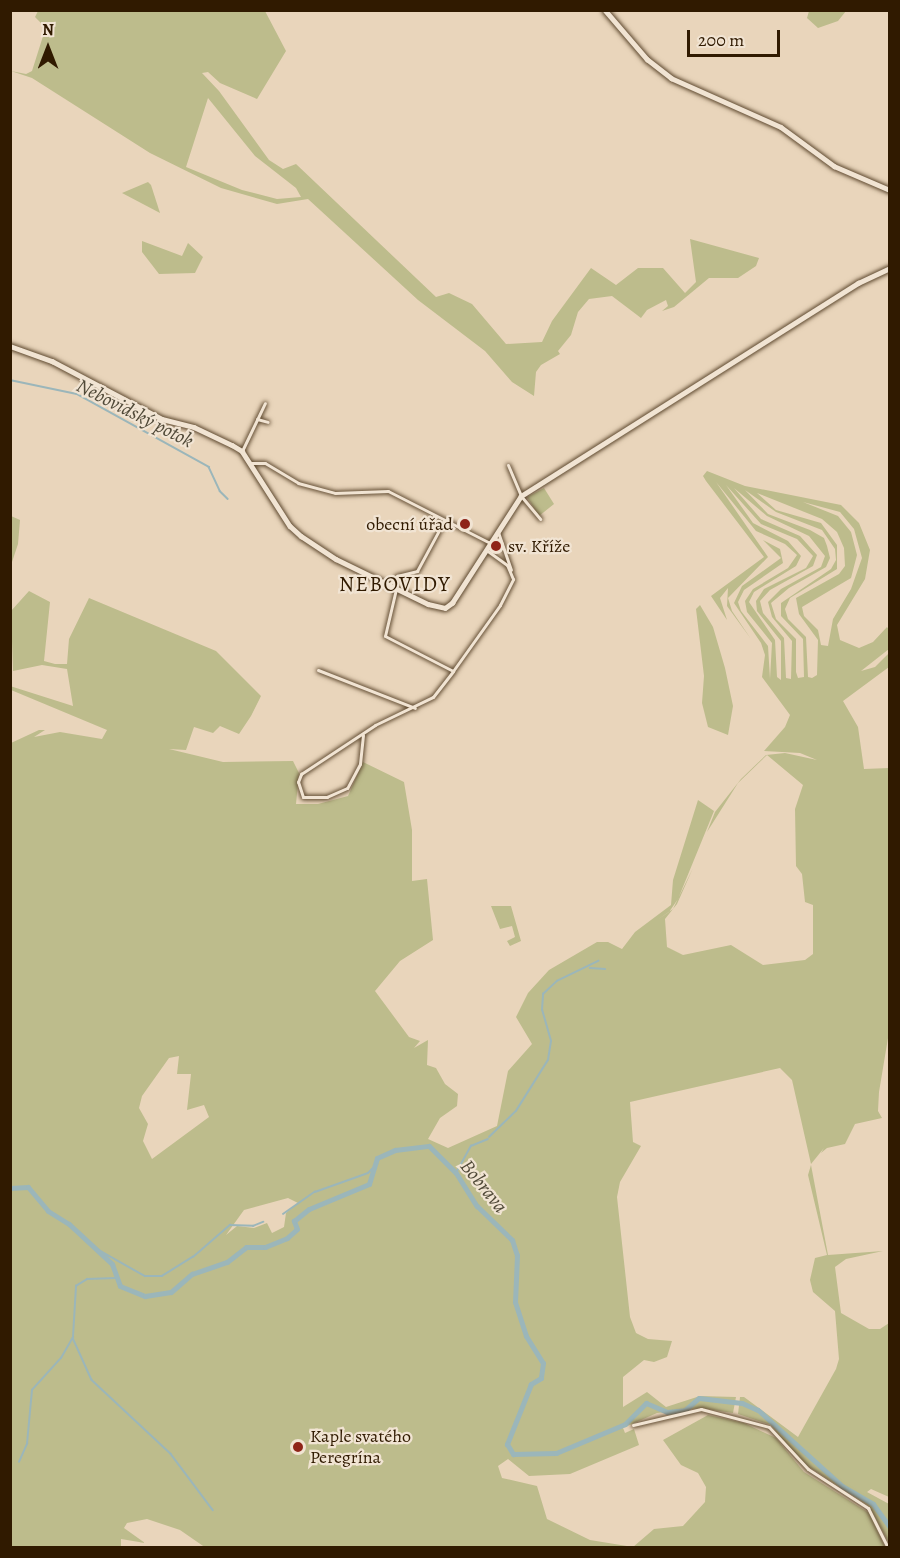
<!DOCTYPE html>
<meta charset="utf-8">
<style>
body{margin:0}
#map{position:relative;width:900px;height:1558px;overflow:hidden;background:#e9d5bb;font-family:Alegreya,serif}
div>[style]{position:absolute}
.green>*{inset:0;background:#bdbc8c}
.stream>*{height:1.5px;margin:-0.75px;padding:0 0.75px;transform-origin:0.75px;border-radius:0.75px;background:#9bb6ba}
.river>*{height:5px;margin:-2.5px;padding:0 2.5px;transform-origin:2.5px;border-radius:2.5px;background:#9bb6ba}
.roads{filter:drop-shadow(0 0 2px #5e492f) drop-shadow(0 0 2px #5e492f)}
.street>*{height:3px;margin:-1.5px;padding:0 1.5px;transform-origin:1.5px;border-radius:1.5px;background:#f1e4d3}
.secondary>*{height:4.5px;margin:-2.25px;padding:0 2.25px;transform-origin:2.25px;border-radius:2.25px;background:#f1e4d3}
.dots>*{width:16px;height:16px;translate:-50% -50%;box-sizing:border-box;border:3px solid #f1e4d3;border-radius:50%}
span{translate:-50% -50%;white-space:nowrap;text-align:center;line-height:1.15;-webkit-text-stroke:4.5px #f1e4d3;paint-order:stroke}
.poi-label{font-size:18px;color:#301a00}
.right{translate:-100% -50%;text-align:right}
.left{translate:0 -50%;text-align:left}
.water-label{font-size:20px;color:#504938;font-style:italic}
.quarter-label{font-size:21px;color:#301a00;letter-spacing:1.5px}
.frame{position:absolute;inset:0;border:12px solid #301a00;pointer-events:none}
.north{position:absolute;left:18px;top:18px;width:60px;height:60px;-webkit-text-stroke:4px #f1e4d3;paint-order:stroke;rotate:0deg;font-size:16px;font-weight:700;line-height:24px;text-align:center;color:#301a00}
.north::after{content:'';display:block;margin:auto;width:21px;height:27px;background:#301a00;clip-path:polygon(50% 0,100% 100%,50% 72%,0 100%)}
.scale{position:absolute;left:687px;top:30px;width:93px;height:27px;box-sizing:border-box;border:3px solid #301a00;border-top:0;padding-left:8px;font-size:18px;line-height:21px;white-space:nowrap;color:#301a00;-webkit-text-stroke:4px #f1e4d3;paint-order:stroke}
</style>
<div id="map">
<div class="green">
<i style="clip-path:polygon(evenodd,38px 11px,265px 11px,286px 51px,257px 99px,220px 83px,208px 72px,202px 73px,219px 91px,269px 160px,283px 169px,296px 164px,436px 297px,449px 293px,472px 304px,506px 344px,542px 342px,552px 321px,591px 268px,616px 285px,638px 268px,663px 268px,685px 293px,696px 282px,690px 239px,759px 258px,756px 266px,738px 278px,709px 278px,674px 307px,662px 311px,668px 306px,666px 300px,647px 310px,641px 318px,612px 296px,589px 299px,578px 312px,571px 335px,558px 351px,560px 354px,541px 365px,536px 372px,534px 396px,512px 382px,485px 351px,418px 300px,308px 199px,277px 204px,221px 188px,150px 153px,32px 78px,11px 71px,26px 74px,32px 71px,44px 33px,44px 26px,35px 17px,38px 11px,208px 98px,255px 156px,296px 188px,301px 197px,277px 199px,242px 190px,186px 167px,208px 98px)"></i>
<i style="clip-path:polygon(809px 11px,809px 10px,846px 11px,838px 21px,818px 28px,807px 18px)"></i>
<i style="clip-path:polygon(148px 182px,151px 185px,160px 213px,122px 193px)"></i>
<i style="clip-path:polygon(142px 241px,182px 256px,188px 243px,203px 257px,195px 273px,159px 274px,142px 252px)"></i>
<i style="clip-path:polygon(evenodd,707px 471px,745px 486px,841px 505px,859px 523px,870px 550px,865px 579px,837px 625px,840px 640px,859px 648px,873px 642px,887px 627px,889px 630px,889px 649px,861px 671px,875px 667px,889px 653px,889px 667px,843px 701px,858px 727px,864px 769px,889px 768px,890px 1026px,879px 1092px,878px 1111px,882px 1118px,855px 1124px,845px 1144px,827px 1148px,821px 1153px,824px 1148px,811px 1164px,792px 1080px,780px 1068px,630px 1102px,633px 1142px,641px 1146px,620px 1182px,617px 1197px,630px 1317px,636px 1333px,648px 1339px,672px 1341px,667px 1357px,654px 1362px,644px 1360px,623px 1377px,623px 1407px,647px 1392px,666px 1407px,700px 1396px,736px 1397px,733px 1413px,700px 1408px,657px 1413px,623px 1428px,625px 1433px,634px 1429px,639px 1445px,570px 1474px,529px 1476px,508px 1459px,498px 1466px,502px 1478px,537px 1486px,547px 1519px,590px 1540px,633px 1547px,654px 1529px,683px 1526px,705px 1502px,706px 1487px,698px 1473px,681px 1465px,663px 1440px,708px 1415px,744px 1423px,776px 1438px,804px 1472px,869px 1513px,885px 1547px,206px 1548px,180px 1530px,147px 1519px,127px 1523px,124px 1528px,145px 1543px,121px 1539px,121px 1547px,11px 1547px,11px 743px,39px 730px,45px 730px,34px 737px,60px 732px,102px 739px,107px 730px,11px 690px,10px 686px,73px 706px,67px 669px,42px 665px,13px 671px,11px 611px,29px 591px,50px 602px,44px 661px,55px 664px,67px 664px,69px 639px,89px 598px,216px 651px,261px 696px,251px 716px,239px 734px,220px 726px,213px 733px,194px 727px,186px 750px,169px 749px,223px 762px,293px 761px,299px 773px,296px 804px,318px 804px,348px 796px,363px 762px,404px 782px,412px 830px,412px 881px,427px 879px,433px 940px,400px 961px,375px 991px,409px 1037px,420px 1041px,414px 1048px,428px 1040px,427px 1065px,436px 1068px,445px 1084px,458px 1094px,457px 1106px,440px 1118px,428px 1139px,448px 1148px,497px 1126px,508px 1071px,532px 1044px,516px 1017px,528px 993px,549px 970px,597px 942px,608px 942px,622px 949px,635px 932px,671px 905px,673px 880px,698px 800px,714px 811px,678px 899px,669px 912px,657px 920px,673px 909px,693px 868px,677px 904px,665px 919px,667px 947px,683px 955px,731px 945px,763px 965px,805px 960px,813px 954px,813px 905px,805px 902px,802px 874px,796px 866px,795px 809px,803px 785px,767px 755px,738px 783px,707px 832px,715px 812px,741px 779px,766px 755px,785px 753px,817px 760px,800px 753px,764px 751px,785px 727px,790px 715px,762px 677px,765px 655px,761px 643px,734px 603px,742px 586px,781px 558px,763px 540px,780px 549px,783px 563px,744px 590px,738px 602px,741px 611px,768px 646px,770px 679px,772px 643px,747px 612px,745px 601px,753px 589px,788px 568px,797px 555px,785px 544px,756px 531px,716px 482px,768px 557px,728px 598px,732px 611px,751px 639px,727px 606px,728px 588px,720px 598px,727px 620px,711px 596px,764px 557px,706px 481px,703px 476px,707px 471px,726px 485px,761px 524px,797px 539px,813px 556px,806px 568px,764px 589px,756px 601px,757px 611px,781px 641px,781px 680px,777px 677px,775px 640px,749px 602px,754px 592px,796px 566px,801px 556px,788px 541px,753px 523px,726px 485px,707px 471px,734px 488px,767px 516px,809px 536px,825px 556px,821px 567px,781px 589px,768px 602px,772px 617px,792px 641px,791px 679px,786px 678px,784px 638px,763px 613px,760px 601px,770px 590px,813px 566px,817px 555px,800px 536px,761px 519px,734px 488px,707px 471px,745px 490px,776px 512px,822px 530px,835px 549px,836px 560px,831px 569px,781px 603px,781px 616px,803px 639px,804px 677px,798px 678px,796px 672px,796px 639px,776px 619px,771px 603px,789px 588px,826px 567px,830px 558px,827px 546px,824px 538px,810px 530px,768px 514px,745px 490px,707px 471px,757px 493px,822px 519px,837px 532px,844px 548px,845px 566px,839px 574px,796px 598px,799px 614px,818px 640px,817px 675px,812px 678px,808px 677px,806px 637px,788px 619px,785px 609px,790px 598px,837px 569px,837px 545px,821px 523px,776px 510px,757px 493px,707px 471px,803px 502px,840px 512px,854px 529px,862px 558px,851px 589px,833px 619px,828px 646px,821px 645px,818px 630px,804px 616px,802px 607px,851px 578px,857px 555px,851px 532px,838px 516px,803px 502px,707px 471px,179px 1056px,177px 1074px,191px 1074px,187px 1110px,204px 1105px,209px 1117px,152px 1159px,143px 1141px,148px 1124px,139px 1108px,142px 1096px,169px 1058px,179px 1056px,707px 471px,288px 1198px,298px 1203px,286px 1213px,284px 1227px,272px 1233px,267px 1223px,254px 1228px,237px 1226px,226px 1235px,244px 1210px,288px 1198px)"></i>
<i style="clip-path:polygon(544px 488px,554px 504px,539px 516px,527px 497px)"></i>
<i style="clip-path:polygon(11px 516px,20px 520px,18px 544px,11px 565px)"></i>
<i style="clip-path:polygon(700px 605px,713px 627px,725px 668px,733px 706px,728px 735px,708px 727px,702px 703px,704px 676px,696px 609px)"></i>
<i style="clip-path:polygon(491px 906px,511px 906px,521px 941px,510px 946px,507px 941px,515px 937px,512px 926px,500px 929px)"></i>
<i style="clip-path:polygon(811px 1165px,828px 1255px,883px 1251px,846px 1259px,835px 1267px,841px 1313px,869px 1329px,880px 1329px,889px 1323px,889px 1497px,871px 1489px,867px 1492px,889px 1504px,889px 1543px,869px 1506px,800px 1461px,771px 1425px,738px 1414px,740px 1397px,744px 1397px,798px 1437px,836px 1369px,839px 1359px,835px 1311px,813px 1292px,810px 1280px,815px 1258px,827px 1255px,808px 1175px)"></i>
</div>
<div class="stream">
<i style="left:10px;top:380px;width:68px;rotate:11.8deg"></i>
<i style="left:77px;top:394px;width:151px;rotate:28.9deg"></i>
<i style="left:209px;top:467px;width:26px;rotate:65deg"></i>
<i style="left:220px;top:491px;width:11px;rotate:45deg"></i>
<i style="left:590px;top:968px;width:15px;rotate:4deg"></i>
<i style="left:489px;top:1137px;width:37px;rotate:-44deg"></i>
<i style="left:516px;top:1111px;width:60px;rotate:-57.9deg"></i>
<i style="left:548px;top:1060px;width:19px;rotate:-81deg"></i>
<i style="left:551px;top:1041px;width:32px;rotate:-106deg"></i>
<i style="left:542px;top:1010px;width:16px;rotate:-86deg"></i>
<i style="left:543px;top:994px;width:19px;rotate:-43deg"></i>
<i style="left:557px;top:981px;width:46px;rotate:-26deg"></i>
<i style="left:456px;top:1173px;width:31px;rotate:-61deg"></i>
<i style="left:471px;top:1146px;width:18px;rotate:-22deg"></i>
<i style="left:283px;top:1214px;width:39px;rotate:-35deg"></i>
<i style="left:315px;top:1192px;width:56px;rotate:-19.7deg"></i>
<i style="left:368px;top:1173px;width:13px;rotate:-45deg"></i>
<i style="left:97px;top:1249px;width:55px;rotate:29.4deg"></i>
<i style="left:145px;top:1276px;width:17px"></i>
<i style="left:162px;top:1276px;width:36px;rotate:-32deg"></i>
<i style="left:193px;top:1257px;width:49px;rotate:-40.9deg"></i>
<i style="left:230px;top:1225px;width:23px;rotate:2deg"></i>
<i style="left:253px;top:1226px;width:11px;rotate:-22deg"></i>
<i style="left:73px;top:1338px;width:46px;rotate:65.7deg"></i>
<i style="left:92px;top:1380px;width:108px;rotate:43.1deg"></i>
<i style="left:171px;top:1454px;width:70px;rotate:53.1deg"></i>
<i style="left:19px;top:1462px;width:20px;rotate:-66deg"></i>
<i style="left:27px;top:1444px;width:54px;rotate:-84.7deg"></i>
<i style="left:32px;top:1390px;width:43px;rotate:-47.8deg"></i>
<i style="left:61px;top:1358px;width:24px;rotate:-60deg"></i>
<i style="left:73px;top:1337px;width:51px;rotate:-86.6deg"></i>
<i style="left:76px;top:1286px;width:13px;rotate:-32deg"></i>
<i style="left:87px;top:1279px;width:29px;rotate:-2deg"></i>
</div>
<div class="river">
<i style="left:10px;top:1188px;width:18px;rotate:-3deg"></i>
<i style="left:28px;top:1187px;width:31px;rotate:50deg"></i>
<i style="left:48px;top:1211px;width:25px;rotate:32deg"></i>
<i style="left:69px;top:1224px;width:59px;rotate:42.9deg"></i>
<i style="left:112px;top:1264px;width:23px;rotate:70deg"></i>
<i style="left:120px;top:1286px;width:27px;rotate:22deg"></i>
<i style="left:145px;top:1296px;width:26px;rotate:-9deg"></i>
<i style="left:171px;top:1292px;width:28px;rotate:-41deg"></i>
<i style="left:192px;top:1274px;width:37px;rotate:-19deg"></i>
<i style="left:227px;top:1262px;width:24px;rotate:-38deg"></i>
<i style="left:246px;top:1247px;width:19px"></i>
<i style="left:265px;top:1247px;width:24px;rotate:-22deg"></i>
<i style="left:287px;top:1238px;width:13px;rotate:-42deg"></i>
<i style="left:297px;top:1229px;width:9px;rotate:-111deg"></i>
<i style="left:294px;top:1221px;width:19px;rotate:-39deg"></i>
<i style="left:309px;top:1209px;width:65px;rotate:-22.6deg"></i>
<i style="left:369px;top:1184px;width:27px;rotate:-73deg"></i>
<i style="left:377px;top:1158px;width:20px;rotate:-24deg"></i>
<i style="left:395px;top:1150px;width:34px;rotate:-7deg"></i>
<i style="left:429px;top:1146px;width:38px;rotate:45deg"></i>
<i style="left:456px;top:1173px;width:39px;rotate:58deg"></i>
<i style="left:477px;top:1206px;width:49px;rotate:44.2deg"></i>
<i style="left:512px;top:1240px;width:16px;rotate:72deg"></i>
<i style="left:517px;top:1255px;width:47px;rotate:92.4deg"></i>
<i style="left:515px;top:1302px;width:36px;rotate:72deg"></i>
<i style="left:526px;top:1336px;width:32px;rotate:58deg"></i>
<i style="left:543px;top:1363px;width:15px;rotate:98deg"></i>
<i style="left:541px;top:1378px;width:12px;rotate:149deg"></i>
<i style="left:531px;top:1384px;width:65px;rotate:111.8deg"></i>
<i style="left:507px;top:1444px;width:12px;rotate:59deg"></i>
<i style="left:513px;top:1454px;width:43px;rotate:-1.3deg"></i>
<i style="left:556px;top:1453px;width:75px;rotate:-22.8deg"></i>
<i style="left:625px;top:1424px;width:30px;rotate:-45deg"></i>
<i style="left:646px;top:1403px;width:23px;rotate:23deg"></i>
<i style="left:667px;top:1412px;width:18px;rotate:-6deg"></i>
<i style="left:685px;top:1410px;width:18px;rotate:-41deg"></i>
<i style="left:699px;top:1398px;width:43px;rotate:6.6deg"></i>
<i style="left:742px;top:1403px;width:17px;rotate:24deg"></i>
<i style="left:758px;top:1410px;width:113px;rotate:42.1deg"></i>
<i style="left:842px;top:1486px;width:36px;rotate:30deg"></i>
<i style="left:873px;top:1504px;width:29px;rotate:54deg"></i>
</div>
<div class="roads">
<div class="street">
<i style="left:257px;top:419px;width:11px;rotate:15deg"></i>
<i style="left:242px;top:451px;width:53px;rotate:-64.4deg"></i>
<i style="left:251px;top:463px;width:14px"></i>
<i style="left:265px;top:463px;width:39px;rotate:31deg"></i>
<i style="left:298px;top:483px;width:38px;rotate:15deg"></i>
<i style="left:335px;top:493px;width:53px;rotate:-2.2deg"></i>
<i style="left:388px;top:491px;width:114px;rotate:27deg"></i>
<i style="left:508px;top:465px;width:34px;rotate:67deg"></i>
<i style="left:521px;top:496px;width:30px;rotate:50deg"></i>
<i style="left:498px;top:532px;width:40px;rotate:71.1deg"></i>
<i style="left:389px;top:585px;width:12px;rotate:-48deg"></i>
<i style="left:397px;top:576px;width:21px;rotate:-14deg"></i>
<i style="left:417px;top:571px;width:57px;rotate:-61.6deg"></i>
<i style="left:396px;top:589px;width:48px;rotate:103.2deg"></i>
<i style="left:385px;top:636px;width:76px;rotate:27.2deg"></i>
<i style="left:318px;top:670px;width:104px;rotate:21.4deg"></i>
<i style="left:363px;top:735px;width:29px;rotate:96deg"></i>
<i style="left:360px;top:764px;width:27px;rotate:118deg"></i>
<i style="left:347px;top:788px;width:22px;rotate:156deg"></i>
<i style="left:327px;top:797px;width:24px;rotate:180deg"></i>
<i style="left:303px;top:797px;width:16px;rotate:-108deg"></i>
<i style="left:298px;top:782px;width:9px;rotate:-69deg"></i>
<i style="left:301px;top:774px;width:89px;rotate:-33.5deg"></i>
<i style="left:375px;top:725px;width:64px;rotate:-25.8deg"></i>
<i style="left:433px;top:697px;width:33px;rotate:-52deg"></i>
<i style="left:453px;top:671px;width:81px;rotate:-54.5deg"></i>
<i style="left:500px;top:605px;width:29px;rotate:-63deg"></i>
<i style="left:513px;top:579px;width:15px;rotate:-113deg"></i>
<i style="left:507px;top:565px;width:26px;rotate:-144deg"></i>
<i style="left:633px;top:1425px;width:70px;rotate:-13.2deg"></i>
<i style="left:701px;top:1409px;width:70px;rotate:14.8deg"></i>
<i style="left:769px;top:1427px;width:57px;rotate:47.1deg"></i>
<i style="left:808px;top:1469px;width:72px;rotate:33deg"></i>
<i style="left:868px;top:1508px;width:45px;rotate:63.4deg"></i>
</div>
<div class="secondary">
<i style="left:605px;top:10px;width:65px;rotate:49.4deg"></i>
<i style="left:647px;top:59px;width:31px;rotate:38deg"></i>
<i style="left:671px;top:78px;width:120px;rotate:24deg"></i>
<i style="left:781px;top:127px;width:66px;rotate:36.3deg"></i>
<i style="left:834px;top:166px;width:61px;rotate:23.2deg"></i>
<i style="left:10px;top:346px;width:45px;rotate:19.7deg"></i>
<i style="left:52px;top:361px;width:124px;rotate:27.8deg"></i>
<i style="left:162px;top:419px;width:33px;rotate:14deg"></i>
<i style="left:194px;top:427px;width:42px;rotate:25.3deg"></i>
<i style="left:232px;top:445px;width:12px;rotate:31deg"></i>
<i style="left:242px;top:451px;width:89px;rotate:57.4deg"></i>
<i style="left:290px;top:526px;width:15px;rotate:42deg"></i>
<i style="left:301px;top:536px;width:42px;rotate:33.3deg"></i>
<i style="left:336px;top:559px;width:102px;rotate:26.1deg"></i>
<i style="left:428px;top:604px;width:17px;rotate:13deg"></i>
<i style="left:445px;top:608px;width:9px;rotate:-36deg"></i>
<i style="left:452px;top:603px;width:127px;rotate:-57.2deg"></i>
<i style="left:521px;top:496px;width:399px;rotate:-32.3deg"></i>
<i style="left:858px;top:283px;width:35px;rotate:-25deg"></i>
</div>
</div>
<div class="dots">
<i style="left:465px;top:524px;background:#8f2418"></i>
<i style="left:496px;top:546px;background:#8f2418"></i>
<i style="left:298px;top:1447px;background:#8f2418"></i>
</div>
<div class="poi-label">
<span class="right" style="left:453px;top:524px">obecní úřad</span>
<span class="left" style="left:508px;top:546px">sv. Kříže</span>
<span class="left" style="left:310px;top:1447px">Kaple svatého<br>Peregrína</span>
</div>
<div class="water-label">
<span style="left:135px;top:413px;rotate:27deg">Nebovidský potok</span>
<span style="left:484px;top:1186px;rotate:51deg">Bobrava</span>
</div>
<div class="quarter-label">
<span style="left:395px;top:584px">NEBOVIDY</span>
</div>
<div class="frame"></div>
<div class="north">N</div>
<div class="scale">200 m</div>
</div>
